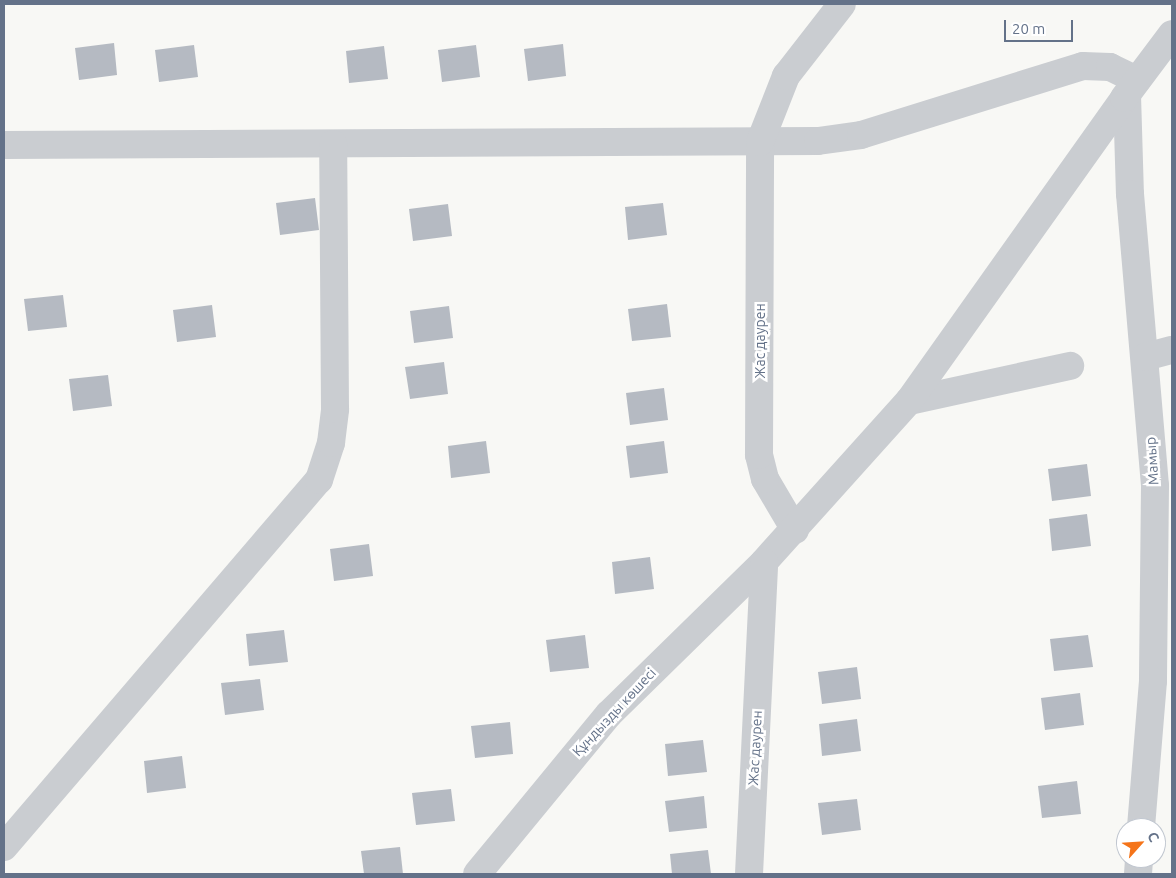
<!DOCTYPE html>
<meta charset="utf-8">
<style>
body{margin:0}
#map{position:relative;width:1176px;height:878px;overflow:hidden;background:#f8f8f5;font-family:Ubuntu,sans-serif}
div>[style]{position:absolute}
.building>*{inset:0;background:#b5bac2}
.minor>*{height:28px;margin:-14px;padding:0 14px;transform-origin:14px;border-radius:14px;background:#cacdd1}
span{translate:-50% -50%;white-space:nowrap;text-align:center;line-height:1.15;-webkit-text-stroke:5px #fff;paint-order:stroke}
.street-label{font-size:14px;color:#647289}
.frame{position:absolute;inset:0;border:5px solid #647289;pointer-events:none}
.north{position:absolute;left:1116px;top:818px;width:50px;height:50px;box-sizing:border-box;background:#fff;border:1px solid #c1c7d0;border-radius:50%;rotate:64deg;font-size:14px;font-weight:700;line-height:20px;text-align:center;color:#647289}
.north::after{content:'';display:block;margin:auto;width:18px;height:22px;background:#f57419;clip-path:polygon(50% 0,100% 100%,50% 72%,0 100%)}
.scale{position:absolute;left:1004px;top:20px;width:69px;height:22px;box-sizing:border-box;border:2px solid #647289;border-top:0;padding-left:6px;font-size:15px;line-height:18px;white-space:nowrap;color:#647289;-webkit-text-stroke:4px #fff;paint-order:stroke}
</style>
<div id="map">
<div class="building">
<i style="clip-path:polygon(114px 43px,117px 75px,79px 80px,75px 48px)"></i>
<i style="clip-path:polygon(563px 44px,566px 76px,528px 81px,524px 49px)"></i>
<i style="clip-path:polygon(194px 45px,198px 77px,159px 82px,155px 50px)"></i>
<i style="clip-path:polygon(476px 45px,480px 77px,442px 82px,438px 50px)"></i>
<i style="clip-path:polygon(384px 46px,388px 79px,349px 83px,346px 51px)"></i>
<i style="clip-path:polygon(315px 198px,319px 230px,280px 235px,276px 203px)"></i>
<i style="clip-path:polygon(663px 203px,667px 235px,628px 240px,625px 207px)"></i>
<i style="clip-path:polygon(448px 204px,452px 236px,413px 241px,409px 209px)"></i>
<i style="clip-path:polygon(63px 295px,67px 327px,28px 331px,24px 299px)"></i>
<i style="clip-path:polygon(667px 304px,671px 337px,632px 341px,628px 309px)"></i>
<i style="clip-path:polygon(212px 305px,216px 337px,177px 342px,173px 310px)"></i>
<i style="clip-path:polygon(449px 306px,453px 338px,414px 343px,410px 311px)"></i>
<i style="clip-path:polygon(444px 362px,448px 394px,410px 399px,405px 367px)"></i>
<i style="clip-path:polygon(108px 375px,112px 406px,73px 411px,69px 379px)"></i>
<i style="clip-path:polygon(664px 388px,668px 420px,630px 425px,626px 393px)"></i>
<i style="clip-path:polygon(486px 441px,490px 473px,451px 478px,448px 446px)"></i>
<i style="clip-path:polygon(664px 441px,668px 473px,630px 478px,626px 446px)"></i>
<i style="clip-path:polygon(1087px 464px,1091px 496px,1052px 501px,1048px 469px)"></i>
<i style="clip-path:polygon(1087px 514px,1091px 546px,1052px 551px,1049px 519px)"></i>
<i style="clip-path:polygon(369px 544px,373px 576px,334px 581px,330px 549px)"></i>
<i style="clip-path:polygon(650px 557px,654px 589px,615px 594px,612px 562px)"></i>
<i style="clip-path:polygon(284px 630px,288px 662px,249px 666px,246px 634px)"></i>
<i style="clip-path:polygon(585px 635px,589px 668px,550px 672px,546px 640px)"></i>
<i style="clip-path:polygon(1088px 635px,1093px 667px,1054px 671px,1050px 639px)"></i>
<i style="clip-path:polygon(857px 667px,861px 699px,822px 704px,818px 672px)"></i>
<i style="clip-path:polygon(260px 679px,264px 710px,225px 715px,221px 683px)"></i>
<i style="clip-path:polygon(1080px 693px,1084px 725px,1045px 730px,1041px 698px)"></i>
<i style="clip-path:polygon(857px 719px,861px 751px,822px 756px,819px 724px)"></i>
<i style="clip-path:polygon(510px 722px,513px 754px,475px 758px,471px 726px)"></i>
<i style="clip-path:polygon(703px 740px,707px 772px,668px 776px,665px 744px)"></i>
<i style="clip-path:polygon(182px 756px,186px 788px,147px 793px,144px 761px)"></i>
<i style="clip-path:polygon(1077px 781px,1081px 814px,1042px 818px,1038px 786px)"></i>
<i style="clip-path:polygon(451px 789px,455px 821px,416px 825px,412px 793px)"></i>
<i style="clip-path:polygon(704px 796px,707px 828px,669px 832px,665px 801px)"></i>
<i style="clip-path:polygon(857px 799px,861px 830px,822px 835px,818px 803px)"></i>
<i style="clip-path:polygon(400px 847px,403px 874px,364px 874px,361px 851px)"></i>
<i style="clip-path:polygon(708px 850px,711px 874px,672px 874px,670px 854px)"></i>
</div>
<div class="minor">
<i style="left:1127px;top:95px;width:99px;rotate:88.3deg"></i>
<i style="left:1130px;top:194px;width:293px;rotate:85.1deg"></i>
<i style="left:1155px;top:486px;width:195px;rotate:90.6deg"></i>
<i style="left:1153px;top:681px;width:147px;rotate:94.7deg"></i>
<i style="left:4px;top:145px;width:814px;rotate:-0.28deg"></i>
<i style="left:818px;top:141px;width:43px;rotate:-7.9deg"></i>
<i style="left:861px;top:135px;width:232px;rotate:-17.3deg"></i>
<i style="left:1083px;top:66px;width:27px;rotate:2deg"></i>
<i style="left:1110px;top:67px;width:30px;rotate:26deg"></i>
<i style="left:1145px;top:357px;width:28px;rotate:-15deg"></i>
<i style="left:909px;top:401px;width:165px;rotate:-12.3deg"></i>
<i style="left:795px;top:530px;width:59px;rotate:-120.5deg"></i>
<i style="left:765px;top:479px;width:25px;rotate:-104deg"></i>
<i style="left:759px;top:455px;width:313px;rotate:-89.8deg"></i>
<i style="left:760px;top:142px;width:71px;rotate:-68.5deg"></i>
<i style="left:786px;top:76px;width:91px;rotate:-52.1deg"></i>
<i style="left:4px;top:847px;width:484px;rotate:-49.4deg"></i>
<i style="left:319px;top:480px;width:39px;rotate:-72deg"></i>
<i style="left:331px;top:443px;width:34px;rotate:-83deg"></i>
<i style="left:335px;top:409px;width:265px;rotate:-90.4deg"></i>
<i style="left:477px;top:874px;width:207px;rotate:-50.5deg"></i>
<i style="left:609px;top:714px;width:217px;rotate:-44.4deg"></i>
<i style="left:764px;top:562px;width:217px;rotate:-48deg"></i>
<i style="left:909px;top:401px;width:372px;rotate:-54.6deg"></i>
<i style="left:1124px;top:98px;width:80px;rotate:-53.1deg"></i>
<i style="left:749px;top:874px;width:312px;rotate:-87.2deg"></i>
<i style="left:1138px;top:874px;width:16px;rotate:-86deg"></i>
</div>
<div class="street-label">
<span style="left:760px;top:341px;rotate:-90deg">Жас даурен</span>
<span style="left:1152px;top:461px;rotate:-94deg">Мамыр</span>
<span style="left:614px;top:712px;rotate:-47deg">Құндызды көшесі</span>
<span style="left:755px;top:748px;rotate:-87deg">Жас даурен</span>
</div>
<div class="frame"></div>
<div class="north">С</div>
<div class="scale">20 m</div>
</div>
